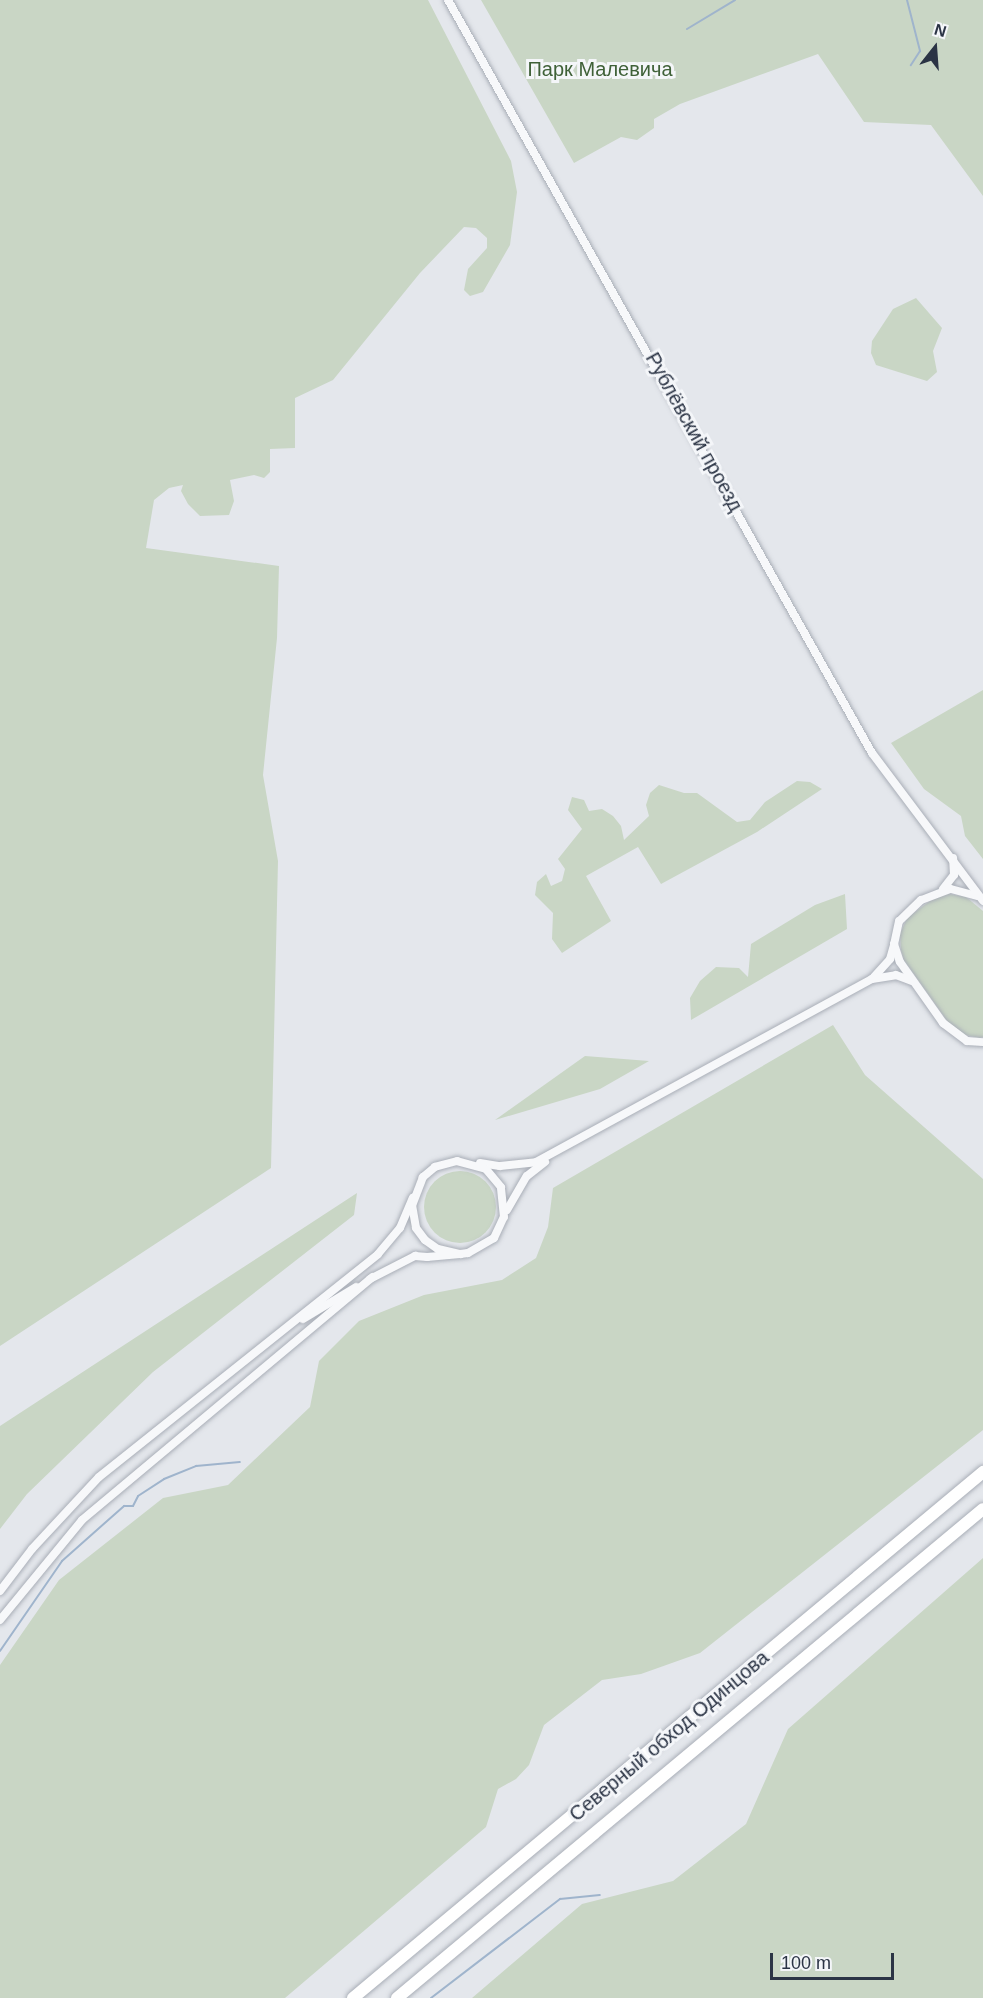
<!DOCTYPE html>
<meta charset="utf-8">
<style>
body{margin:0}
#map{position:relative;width:983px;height:1998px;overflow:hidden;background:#e4e7ec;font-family:Helvetica,sans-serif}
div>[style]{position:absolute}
.green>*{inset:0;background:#c9d6c5}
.round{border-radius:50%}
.stream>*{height:2px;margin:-1px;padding:0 1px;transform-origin:1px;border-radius:1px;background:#9fb4cc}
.roads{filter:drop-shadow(0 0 2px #a9aeb7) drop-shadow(0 0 2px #a9aeb7)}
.minor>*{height:8px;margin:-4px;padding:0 4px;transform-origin:4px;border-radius:4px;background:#f7f8fa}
.highway>*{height:12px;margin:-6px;padding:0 6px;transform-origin:6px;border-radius:6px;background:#fff}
span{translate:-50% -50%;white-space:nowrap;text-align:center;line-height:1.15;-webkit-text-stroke:6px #f4f6f9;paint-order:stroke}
.park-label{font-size:20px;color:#3f6138}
.street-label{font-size:20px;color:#2b3445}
.north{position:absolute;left:905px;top:18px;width:60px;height:60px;-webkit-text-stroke:4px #f4f6f9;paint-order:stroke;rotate:17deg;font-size:16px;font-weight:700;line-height:24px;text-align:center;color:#2b3445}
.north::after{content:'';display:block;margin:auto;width:21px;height:27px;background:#2b3445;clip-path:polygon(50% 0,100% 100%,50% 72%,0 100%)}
.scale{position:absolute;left:770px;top:1953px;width:124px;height:27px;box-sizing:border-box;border:3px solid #2b3445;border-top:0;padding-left:8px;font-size:18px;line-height:21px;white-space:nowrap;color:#2b3445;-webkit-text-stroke:4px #f4f6f9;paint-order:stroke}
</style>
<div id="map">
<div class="green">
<i style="clip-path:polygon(0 0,428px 0,511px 161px,517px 192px,510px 245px,483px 292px,470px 296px,464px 290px,468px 269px,487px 248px,487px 238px,476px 228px,464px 227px,420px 273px,333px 380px,295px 398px,295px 448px,270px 449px,270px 472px,264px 478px,254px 475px,230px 480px,234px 501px,229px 515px,200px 516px,188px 504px,181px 491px,183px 485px,169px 488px,154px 500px,146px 548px,279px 566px,277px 638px,263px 775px,278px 861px,271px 1168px,0 1346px)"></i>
<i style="clip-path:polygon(481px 0,983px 0,983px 196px,931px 125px,864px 122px,818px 54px,680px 104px,654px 119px,654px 128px,637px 140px,621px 137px,574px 163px)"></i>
<i style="clip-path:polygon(916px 298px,942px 328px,933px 351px,937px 372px,927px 381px,876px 365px,871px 353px,872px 341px,893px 309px)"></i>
<i style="clip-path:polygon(983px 690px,983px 859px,965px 836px,961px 816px,924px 789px,891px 743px)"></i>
<i style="clip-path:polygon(797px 781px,810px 782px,822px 789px,757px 832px,661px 884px,638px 847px,586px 876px,611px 921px,562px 953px,552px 939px,553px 913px,535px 895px,537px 882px,546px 874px,551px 886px,562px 881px,565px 869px,558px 859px,582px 829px,568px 810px,572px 797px,584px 800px,589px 811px,602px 809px,613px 816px,621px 826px,624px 840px,649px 816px,646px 805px,650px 793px,659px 785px,684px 793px,697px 793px,737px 822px,750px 820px,765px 802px)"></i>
<i style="clip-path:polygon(845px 894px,847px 929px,691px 1020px,690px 998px,700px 981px,716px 967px,739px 968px,748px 977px,751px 944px,815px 905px)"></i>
<i style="clip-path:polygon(949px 894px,966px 897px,983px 911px,983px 1037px,979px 1038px,962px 1034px,950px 1025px,904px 960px,901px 950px,900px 934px,907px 918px,934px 898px)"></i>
<i style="clip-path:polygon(833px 1025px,865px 1075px,983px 1179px,983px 1430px,700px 1653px,641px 1674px,602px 1680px,544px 1725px,529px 1765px,516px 1779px,498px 1789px,486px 1827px,285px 1998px,0 1998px,0 1665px,59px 1580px,163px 1498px,228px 1485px,310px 1407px,319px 1361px,359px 1321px,424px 1295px,502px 1280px,536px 1258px,548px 1227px,553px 1188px)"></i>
<i style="clip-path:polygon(585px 1056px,649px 1061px,600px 1089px,495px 1120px)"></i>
<i class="round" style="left:424px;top:1171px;width:72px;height:72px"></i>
<i style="clip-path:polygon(357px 1193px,354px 1215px,153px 1372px,27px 1494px,0 1529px,0 1426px)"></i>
<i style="clip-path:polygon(983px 1558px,983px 1998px,472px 1998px,582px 1904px,673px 1881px,746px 1824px,788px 1729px)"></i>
</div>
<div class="stream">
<i style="left:907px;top:0;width:53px;rotate:75.7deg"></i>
<i style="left:920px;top:51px;width:17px;rotate:123deg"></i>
<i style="left:687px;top:29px;width:56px;rotate:-31.1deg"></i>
<i style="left:0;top:1651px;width:109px;rotate:-55.4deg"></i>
<i style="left:62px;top:1561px;width:83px;rotate:-41.6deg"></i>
<i style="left:124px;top:1506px;width:9px"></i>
<i style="left:133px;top:1506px;width:11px;rotate:-63deg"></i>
<i style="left:138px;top:1496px;width:31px;rotate:-33deg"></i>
<i style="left:164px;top:1479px;width:35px;rotate:-22deg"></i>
<i style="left:196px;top:1466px;width:44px;rotate:-5.2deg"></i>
<i style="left:431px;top:1998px;width:163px;rotate:-37.5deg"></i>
<i style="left:560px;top:1899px;width:40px;rotate:-5.7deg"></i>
</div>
<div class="roads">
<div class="minor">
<i style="left:448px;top:0;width:864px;rotate:60.62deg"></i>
<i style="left:872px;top:753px;width:185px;rotate:53.1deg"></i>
<i style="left:943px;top:889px;width:18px;rotate:-52deg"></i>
<i style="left:954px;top:875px;width:17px;rotate:-93deg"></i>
<i style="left:977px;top:896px;width:28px;rotate:-165deg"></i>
<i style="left:950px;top:889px;width:31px;rotate:159deg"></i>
<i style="left:921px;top:900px;width:30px;rotate:136deg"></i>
<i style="left:899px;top:921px;width:24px;rotate:102deg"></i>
<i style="left:894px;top:944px;width:19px;rotate:72deg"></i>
<i style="left:900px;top:962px;width:75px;rotate:54.8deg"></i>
<i style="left:943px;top:1023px;width:30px;rotate:37deg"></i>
<i style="left:967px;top:1041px;width:16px;rotate:4deg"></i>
<i style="left:874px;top:977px;width:24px;rotate:-48deg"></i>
<i style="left:890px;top:959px;width:15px;rotate:-74deg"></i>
<i style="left:480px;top:1163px;width:20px;rotate:9deg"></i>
<i style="left:500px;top:1166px;width:36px;rotate:-6deg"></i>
<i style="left:536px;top:1162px;width:383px;rotate:-28.6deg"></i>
<i style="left:872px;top:979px;width:24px;rotate:-9deg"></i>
<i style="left:896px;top:975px;width:17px;rotate:21deg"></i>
<i style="left:507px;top:1210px;width:39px;rotate:-60deg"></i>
<i style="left:527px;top:1176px;width:23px;rotate:-38deg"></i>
<i style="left:370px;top:1279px;width:51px;rotate:-27.1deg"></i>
<i style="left:415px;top:1256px;width:12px;rotate:5deg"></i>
<i style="left:427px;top:1257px;width:33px;rotate:-5deg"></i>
<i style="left:460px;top:1254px;width:8px;rotate:-7deg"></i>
<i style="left:468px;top:1253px;width:30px;rotate:-30deg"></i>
<i style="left:494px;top:1238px;width:23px;rotate:-65deg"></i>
<i style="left:504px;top:1217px;width:30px;rotate:-96deg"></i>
<i style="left:501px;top:1187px;width:23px;rotate:-130deg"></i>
<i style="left:486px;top:1169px;width:30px;rotate:-165deg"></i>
<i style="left:457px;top:1161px;width:23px;rotate:165deg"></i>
<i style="left:435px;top:1167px;width:16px;rotate:140deg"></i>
<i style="left:423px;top:1177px;width:30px;rotate:111deg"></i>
<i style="left:412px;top:1205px;width:23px;rotate:80deg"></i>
<i style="left:416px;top:1228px;width:15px;rotate:53deg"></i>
<i style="left:425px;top:1240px;width:16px;rotate:35deg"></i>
<i style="left:438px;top:1249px;width:23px;rotate:13deg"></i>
<i style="left:303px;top:1319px;width:62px;rotate:-31.1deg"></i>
<i style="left:0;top:1591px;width:53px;rotate:-52.7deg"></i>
<i style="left:32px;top:1549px;width:98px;rotate:-47.1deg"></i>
<i style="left:99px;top:1477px;width:357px;rotate:-38.6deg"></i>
<i style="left:378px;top:1254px;width:34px;rotate:-50deg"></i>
<i style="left:400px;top:1228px;width:33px;rotate:-67deg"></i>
<i style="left:0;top:1620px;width:129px;rotate:-50.6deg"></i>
<i style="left:82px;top:1520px;width:379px;rotate:-39.9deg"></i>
</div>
<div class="highway">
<i style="left:353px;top:1998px;width:821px;rotate:-39.86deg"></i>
<i style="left:397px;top:1998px;width:763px;rotate:-39.84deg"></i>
</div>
</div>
<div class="park-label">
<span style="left:600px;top:69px">Парк Малевича</span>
</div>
<div class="street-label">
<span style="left:694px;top:432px;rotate:61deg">Рублёвский проезд</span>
<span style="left:669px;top:1736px;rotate:-40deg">Северный обход Одинцова</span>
</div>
<div class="north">N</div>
<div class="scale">100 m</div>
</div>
